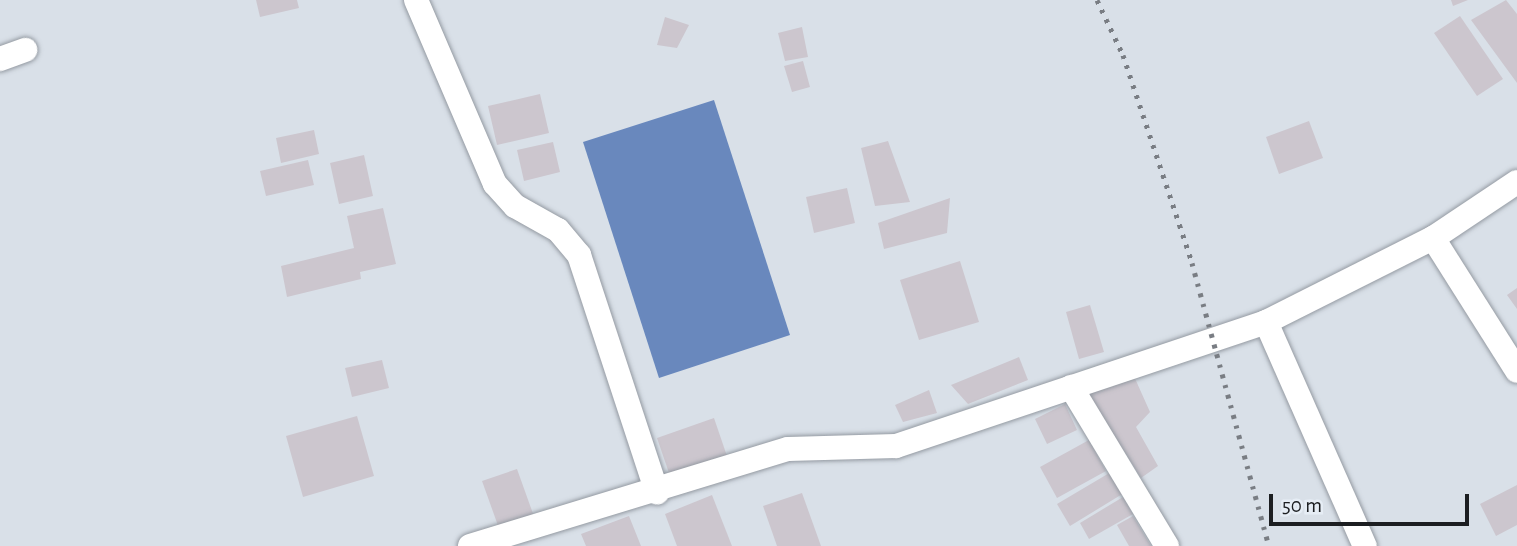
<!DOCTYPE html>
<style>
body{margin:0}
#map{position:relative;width:1517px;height:546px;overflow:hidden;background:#d9e0e8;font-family:"Alegreya Sans",sans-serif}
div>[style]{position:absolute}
.water>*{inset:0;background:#6988bd}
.building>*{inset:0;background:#ccc6ce}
.roads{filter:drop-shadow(0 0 2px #949aa2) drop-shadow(0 0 2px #949aa2)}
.minor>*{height:24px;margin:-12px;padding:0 12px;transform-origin:12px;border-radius:12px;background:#fff}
.rail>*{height:5px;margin-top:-2.5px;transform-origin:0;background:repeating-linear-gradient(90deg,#797d83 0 3.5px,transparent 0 10.5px)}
span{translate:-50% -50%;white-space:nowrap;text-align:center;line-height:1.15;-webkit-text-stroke:7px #e6edf5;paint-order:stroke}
.scale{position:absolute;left:1269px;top:494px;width:200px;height:32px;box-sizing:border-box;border:4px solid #1c1e21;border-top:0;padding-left:9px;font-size:21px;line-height:24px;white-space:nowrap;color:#1c1e21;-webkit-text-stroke:5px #e6edf5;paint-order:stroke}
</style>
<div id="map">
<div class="water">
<i style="clip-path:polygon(714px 100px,790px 335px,659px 378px,583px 142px)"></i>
</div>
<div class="building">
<i style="clip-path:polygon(256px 0,297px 0,299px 8px,260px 17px)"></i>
<i style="clip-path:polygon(1451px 0,1468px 0,1453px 6px)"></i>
<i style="clip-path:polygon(1506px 0,1517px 14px,1517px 83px,1471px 20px)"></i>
<i style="clip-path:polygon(1460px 16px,1503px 79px,1477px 96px,1434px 33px)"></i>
<i style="clip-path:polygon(665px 17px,689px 25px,677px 48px,657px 45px)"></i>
<i style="clip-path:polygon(802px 27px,808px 57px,785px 61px,778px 33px)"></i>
<i style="clip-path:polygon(803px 61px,810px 87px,792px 92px,784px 66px)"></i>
<i style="clip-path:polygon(540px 94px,549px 133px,497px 145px,488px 106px)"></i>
<i style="clip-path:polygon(1309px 121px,1323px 158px,1279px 174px,1266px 137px)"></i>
<i style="clip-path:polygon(314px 130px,319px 154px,281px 163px,276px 138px)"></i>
<i style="clip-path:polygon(888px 141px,910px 202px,875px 206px,861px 148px)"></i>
<i style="clip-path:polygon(553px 142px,560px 172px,524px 181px,517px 150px)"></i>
<i style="clip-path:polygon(364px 155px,373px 196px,339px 204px,330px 163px)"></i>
<i style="clip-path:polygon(308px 160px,314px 185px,266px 196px,260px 171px)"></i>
<i style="clip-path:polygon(847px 188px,855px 223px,814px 233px,806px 197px)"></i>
<i style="clip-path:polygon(950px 198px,947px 233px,884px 249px,878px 223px)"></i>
<i style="clip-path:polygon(383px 208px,396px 264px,360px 272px,361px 279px,287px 297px,281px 266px,354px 248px,347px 216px)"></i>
<i style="clip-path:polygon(960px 261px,979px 322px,919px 340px,900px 280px)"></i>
<i style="clip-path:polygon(1517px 288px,1517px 309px,1507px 295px)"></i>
<i style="clip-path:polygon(1090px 305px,1104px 352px,1079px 359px,1066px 312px)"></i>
<i style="clip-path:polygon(1019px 357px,1028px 380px,968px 404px,951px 385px)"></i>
<i style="clip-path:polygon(382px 360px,389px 388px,352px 397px,345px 368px)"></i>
<i style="clip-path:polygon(1133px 374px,1150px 412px,1136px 427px,1158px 466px,1141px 478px,1088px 394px)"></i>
<i style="clip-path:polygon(929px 390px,937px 413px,903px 422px,895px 405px)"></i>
<i style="clip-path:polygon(1065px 404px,1077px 430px,1047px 444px,1035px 419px)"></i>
<i style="clip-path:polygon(357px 416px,374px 476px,303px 497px,286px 436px)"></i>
<i style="clip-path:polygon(714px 418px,728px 459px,671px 479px,657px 438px)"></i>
<i style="clip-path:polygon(1089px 440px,1106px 471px,1057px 498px,1040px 467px)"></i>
<i style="clip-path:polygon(517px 469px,536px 522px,501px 534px,482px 481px)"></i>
<i style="clip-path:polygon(1111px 472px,1124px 493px,1070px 526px,1057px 504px)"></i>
<i style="clip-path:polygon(1517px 485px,1517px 525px,1496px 536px,1480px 504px)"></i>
<i style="clip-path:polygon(802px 493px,821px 546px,777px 546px,763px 506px)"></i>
<i style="clip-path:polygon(712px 495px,732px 546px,677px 546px,665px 514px)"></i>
<i style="clip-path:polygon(1123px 497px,1133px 514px,1089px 539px,1080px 523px)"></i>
<i style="clip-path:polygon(629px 516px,641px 546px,586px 546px,581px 534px)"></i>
<i style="clip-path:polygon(1133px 516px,1151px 546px,1129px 546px,1117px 525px)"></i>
</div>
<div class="roads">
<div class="minor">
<i style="left:416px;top:0;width:200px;rotate:66.8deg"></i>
<i style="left:495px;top:184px;width:30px;rotate:48deg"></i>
<i style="left:515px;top:206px;width:49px;rotate:29.2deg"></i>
<i style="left:558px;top:230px;width:33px;rotate:50deg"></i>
<i style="left:579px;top:255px;width:250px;rotate:71.8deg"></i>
<i style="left:0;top:59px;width:27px;rotate:-20deg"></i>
<i style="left:1433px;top:238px;width:157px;rotate:57.7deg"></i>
<i style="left:1266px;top:322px;width:245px;rotate:66.2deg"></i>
<i style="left:1071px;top:387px;width:186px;rotate:58.9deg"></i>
<i style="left:470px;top:546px;width:332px;rotate:-17deg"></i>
<i style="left:788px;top:449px;width:108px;rotate:-1.6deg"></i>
<i style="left:896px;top:446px;width:390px;rotate:-18.5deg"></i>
<i style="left:1266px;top:322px;width:187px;rotate:-26.7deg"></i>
<i style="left:1433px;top:238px;width:101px;rotate:-33.7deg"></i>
</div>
</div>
<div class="rail">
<i style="left:1097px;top:0;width:61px;rotate:64.7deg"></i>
<i style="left:1123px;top:55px;width:219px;rotate:71.6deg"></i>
<i style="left:1192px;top:263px;width:293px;rotate:74.8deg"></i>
</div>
<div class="scale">50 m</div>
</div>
